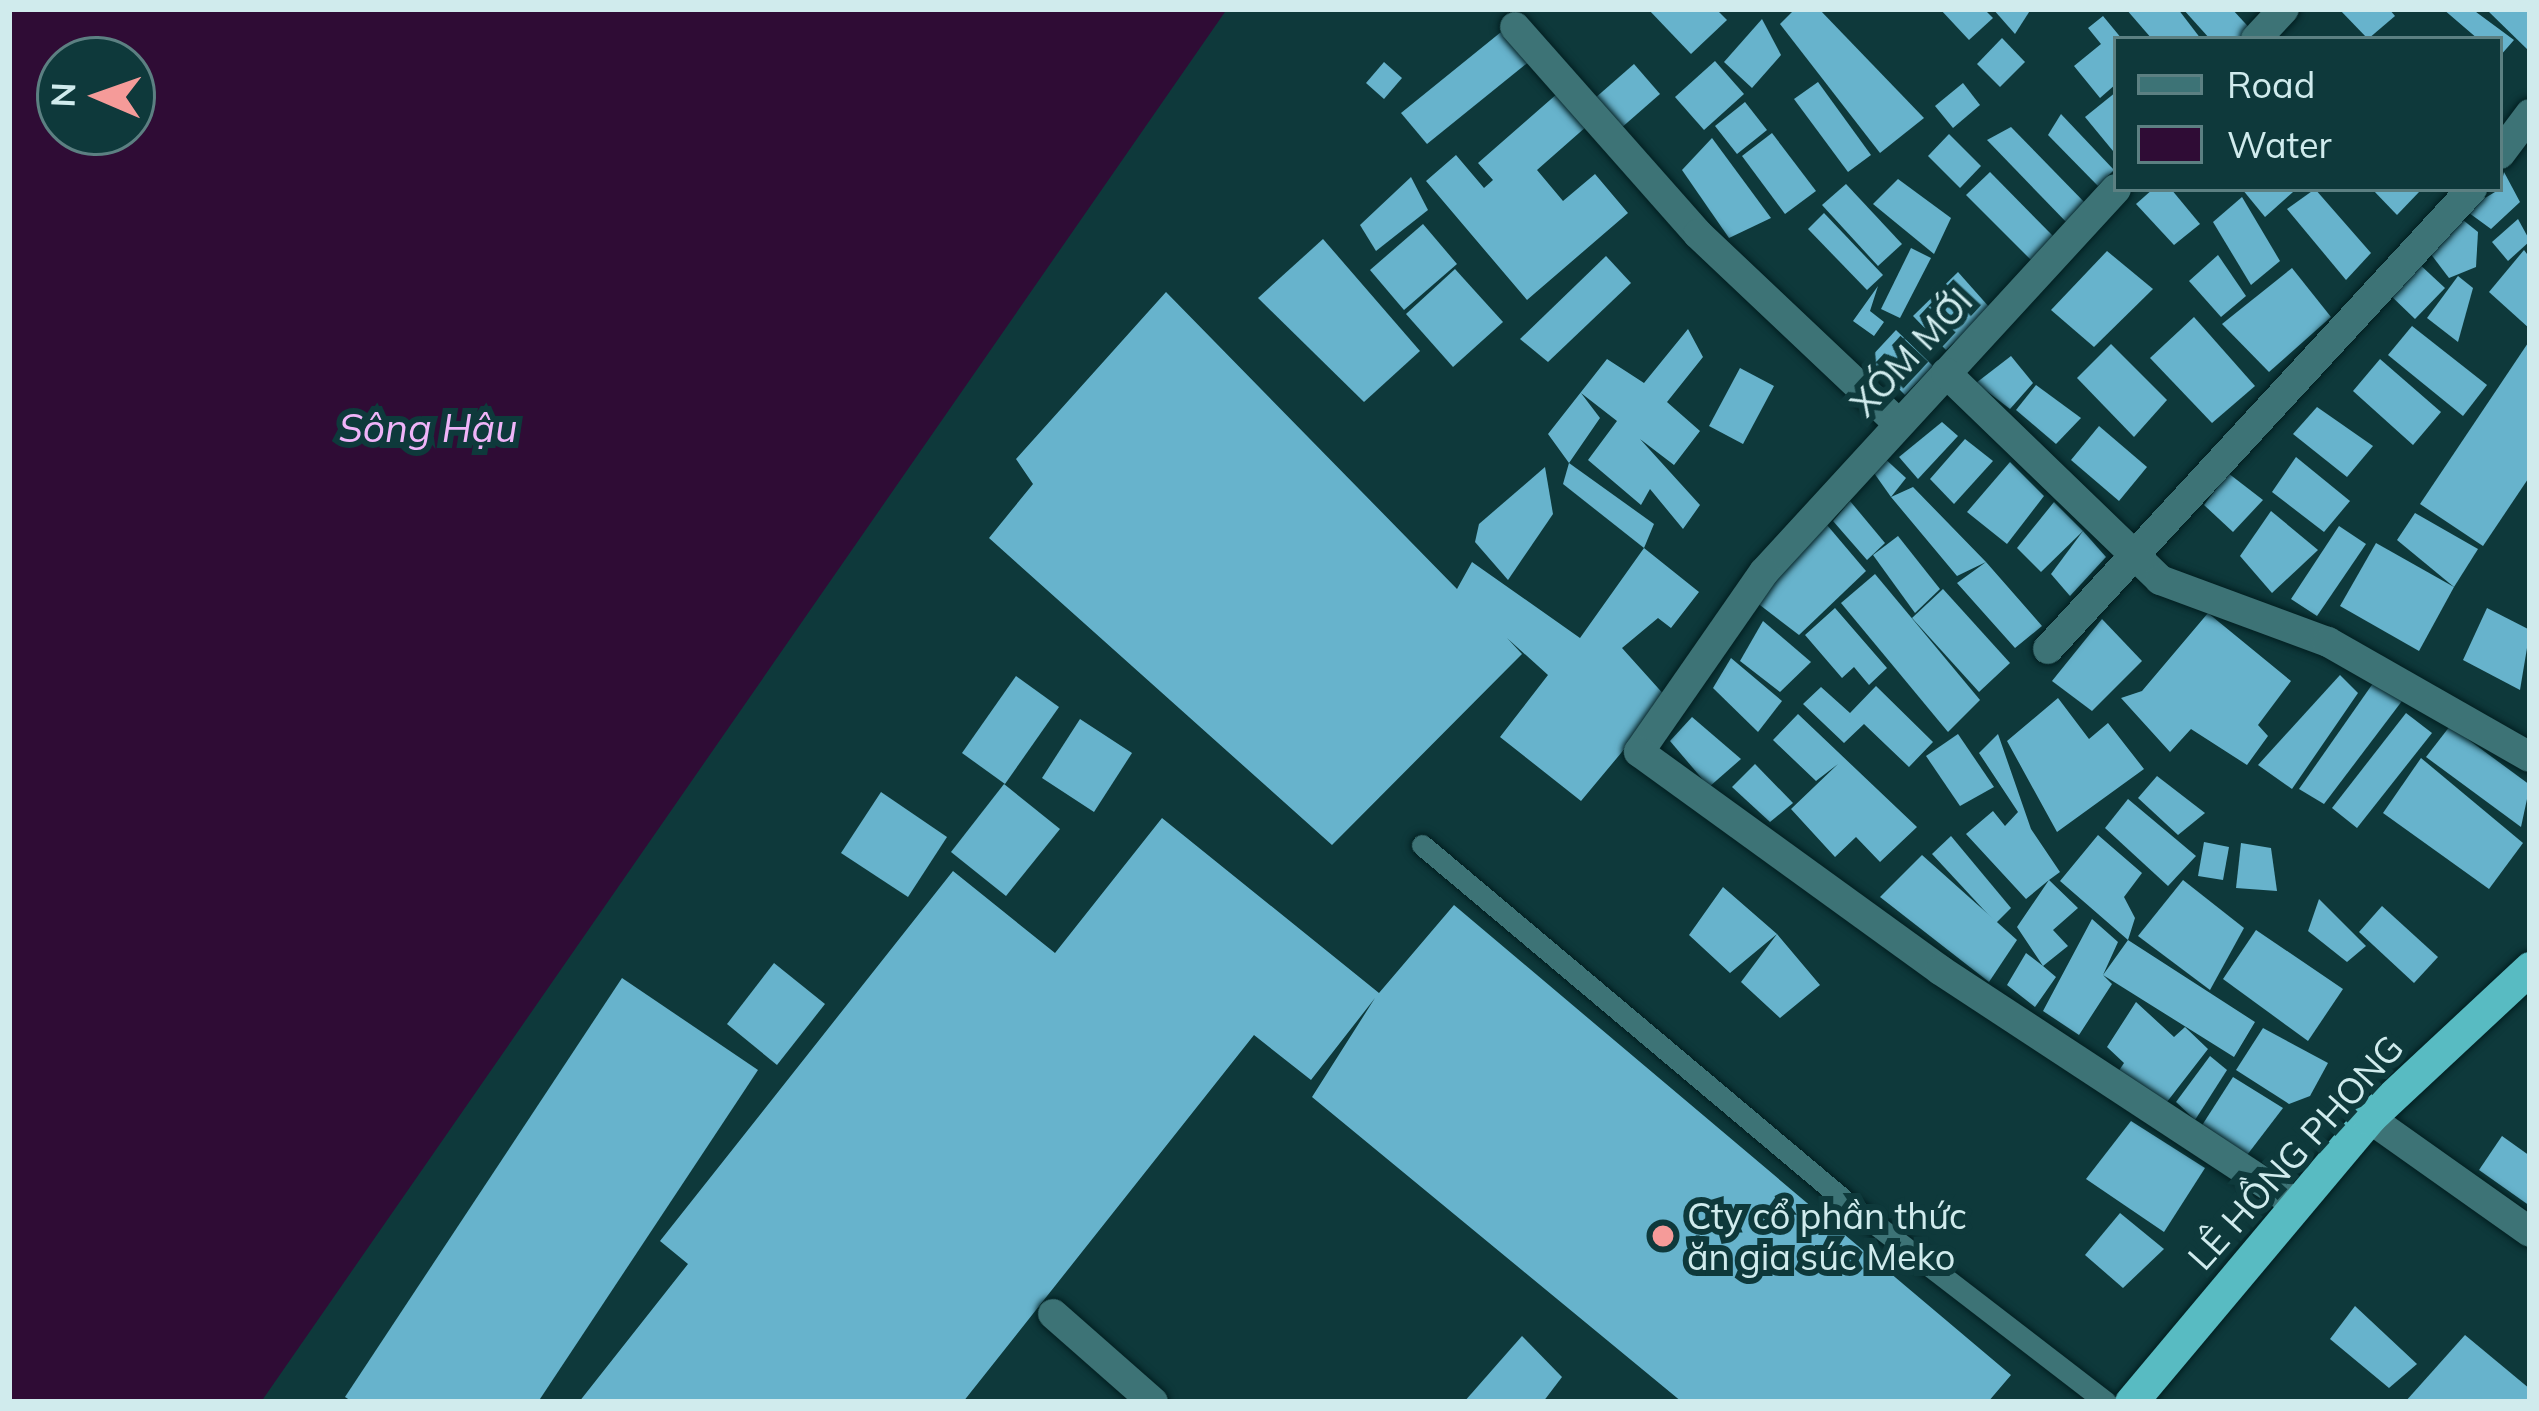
<!DOCTYPE html>
<meta charset="utf-8">
<style>
body{margin:0}
#map{position:relative;width:2539px;height:1411px;overflow:hidden;background:#0e393b;font-family:Mulish,sans-serif}
div>[style]{position:absolute}
.water>*{inset:0;background:#2f0c35}
.building>*{inset:0;background:#67b3cc}
.roads{filter:drop-shadow(0 0 3px #021e20) drop-shadow(0 0 3px #021e20)}
.service>*{height:21px;margin:-10.5px;padding:0 10.5px;transform-origin:10.5px;border-radius:10.5px;background:#3d7376}
.minor>*{height:30px;margin:-15px;padding:0 15px;transform-origin:15px;border-radius:15px;background:#3d7376}
.tertiary>*{height:30px;margin:-15px;padding:0 15px;transform-origin:15px;border-radius:15px;background:#3d7376}
.trunk>*{height:33px;margin:-16.5px;padding:0 16.5px;transform-origin:16.5px;border-radius:16.5px;background:#58bbc2}
.dots>*{width:33px;height:33px;translate:-50% -50%;box-sizing:border-box;border:6px solid #0e393b;border-radius:50%}
span{translate:-50% -50%;white-space:nowrap;text-align:center;line-height:1.15;-webkit-text-stroke:12px #0e393b;paint-order:stroke}
.street-label{font-size:36px;color:#d0ebed}
.poi-label{font-size:36px;color:#d0ebed}
.left{translate:0 -50%;text-align:left}
.water-label{font-size:39px;color:#efb4f9;font-style:italic}
.frame{position:absolute;inset:0;border:12px solid #d0ebed;pointer-events:none}
.legend{position:absolute;left:2113px;top:36px;width:390px;height:156px;box-sizing:border-box;background:#0e393b;border:3px solid #5c8082;margin:0;padding:15px 21px;list-style:none;font-size:36px;color:#d0ebed}
.legend li{display:flex;align-items:center;gap:24px;height:60px}
.legend b{width:60px;border:3px solid #5c8082}
.north{position:absolute;left:36px;top:36px;width:120px;height:120px;box-sizing:border-box;background:#0e393b;border:3px solid #5c8082;border-radius:50%;rotate:272deg;font-size:33px;font-weight:700;line-height:48px;text-align:center;color:#d0ebed}
.north::after{content:'';display:block;margin:auto;width:42px;height:54px;background:#f59b99;clip-path:polygon(50% 0,100% 100%,50% 72%,0 100%)}
</style>
<div id="map">
<div class="water">
<i style="clip-path:polygon(evenodd,9px 9px,1227px 9px,261px 1402px,9px 1402px,9px 9px,60px 60px,132px 60px,132px 132px,60px 132px,60px 60px)"></i>
</div>
<div class="building">
<i style="clip-path:polygon(1648px 9px,1716px 9px,1727px 20px,1691px 54px)"></i>
<i style="clip-path:polygon(1795px 9px,1819px 9px,1924px 118px,1880px 153px,1780px 24px)"></i>
<i style="clip-path:polygon(1940px 9px,1984px 9px,1993px 18px,1969px 40px)"></i>
<i style="clip-path:polygon(1993px 9px,2031px 9px,2015px 34px)"></i>
<i style="clip-path:polygon(2126px 9px,2178px 9px,2201px 39px,2152px 39px)"></i>
<i style="clip-path:polygon(2183px 9px,2232px 9px,2256px 35px,2210px 39px)"></i>
<i style="clip-path:polygon(2339px 9px,2389px 9px,2395px 16px,2368px 39px)"></i>
<i style="clip-path:polygon(2443px 9px,2472px 9px,2514px 40px,2500px 56px,2500px 39px,2478px 39px)"></i>
<i style="clip-path:polygon(2486px 9px,2530px 9px,2530px 52px)"></i>
<i style="clip-path:polygon(2103px 16px,2122px 39px,2116px 84px,2100px 98px,2074px 66px,2101px 44px,2088px 28px)"></i>
<i style="clip-path:polygon(1762px 19px,1781px 55px,1752px 88px,1724px 62px)"></i>
<i style="clip-path:polygon(1506px 28px,1531px 60px,1427px 144px,1401px 113px)"></i>
<i style="clip-path:polygon(2002px 38px,2025px 62px,2000px 87px,1977px 64px)"></i>
<i style="clip-path:polygon(1715px 61px,1744px 94px,1704px 130px,1675px 97px)"></i>
<i style="clip-path:polygon(1384px 62px,1402px 78px,1384px 99px,1366px 83px)"></i>
<i style="clip-path:polygon(1634px 64px,1660px 94px,1620px 129px,1594px 99px)"></i>
<i style="clip-path:polygon(1818px 82px,1871px 155px,1848px 172px,1794px 99px)"></i>
<i style="clip-path:polygon(1963px 83px,1980px 105px,1953px 128px,1935px 106px)"></i>
<i style="clip-path:polygon(2116px 92px,2116px 148px,2113px 151px,2085px 117px)"></i>
<i style="clip-path:polygon(1558px 93px,1587px 126px,1537px 170px,1563px 201px,1595px 174px,1628px 213px,1527px 300px,1426px 181px,1456px 155px,1484px 188px,1493px 180px,1478px 163px)"></i>
<i style="clip-path:polygon(1745px 102px,1767px 130px,1737px 154px,1715px 126px)"></i>
<i style="clip-path:polygon(2061px 114px,2114px 170px,2098px 186px,2048px 135px)"></i>
<i style="clip-path:polygon(2011px 127px,2089px 207px,2070px 226px,1987px 140px)"></i>
<i style="clip-path:polygon(1772px 133px,1816px 191px,1785px 214px,1742px 156px)"></i>
<i style="clip-path:polygon(1949px 134px,1981px 166px,1960px 188px,1928px 156px)"></i>
<i style="clip-path:polygon(1712px 138px,1771px 218px,1729px 238px,1682px 170px)"></i>
<i style="clip-path:polygon(1990px 172px,2054px 237px,2031px 260px,1966px 195px)"></i>
<i style="clip-path:polygon(2504px 172px,2520px 202px,2491px 229px,2465px 210px,2500px 189px)"></i>
<i style="clip-path:polygon(1411px 177px,1428px 210px,1376px 251px,1360px 225px)"></i>
<i style="clip-path:polygon(1898px 179px,1951px 218px,1934px 254px,1873px 204px)"></i>
<i style="clip-path:polygon(1846px 184px,1902px 244px,1878px 266px,1822px 205px)"></i>
<i style="clip-path:polygon(2153px 189px,2171px 189px,2200px 224px,2174px 245px,2136px 204px)"></i>
<i style="clip-path:polygon(2242px 189px,2291px 189px,2293px 192px,2265px 217px)"></i>
<i style="clip-path:polygon(2315px 189px,2371px 253px,2346px 280px,2287px 209px)"></i>
<i style="clip-path:polygon(2372px 189px,2418px 189px,2420px 191px,2397px 215px)"></i>
<i style="clip-path:polygon(2242px 197px,2280px 261px,2251px 285px,2213px 222px)"></i>
<i style="clip-path:polygon(1824px 213px,1883px 275px,1867px 290px,1808px 229px)"></i>
<i style="clip-path:polygon(2458px 216px,2478px 232px,2476px 267px,2449px 278px,2430px 253px)"></i>
<i style="clip-path:polygon(2518px 219px,2530px 241px,2508px 261px,2492px 242px)"></i>
<i style="clip-path:polygon(1423px 224px,1457px 264px,1404px 310px,1370px 270px)"></i>
<i style="clip-path:polygon(1323px 239px,1420px 351px,1364px 402px,1258px 298px)"></i>
<i style="clip-path:polygon(1911px 248px,1931px 258px,1900px 318px,1881px 309px)"></i>
<i style="clip-path:polygon(2524px 250px,2530px 258px,2530px 329px,2489px 292px)"></i>
<i style="clip-path:polygon(2107px 251px,2153px 289px,2094px 347px,2051px 310px)"></i>
<i style="clip-path:polygon(2218px 255px,2246px 296px,2221px 317px,2189px 281px)"></i>
<i style="clip-path:polygon(1606px 256px,1631px 283px,1548px 362px,1520px 339px)"></i>
<i style="clip-path:polygon(2417px 262px,2445px 288px,2415px 319px,2388px 293px)"></i>
<i style="clip-path:polygon(2292px 268px,2331px 317px,2269px 372px,2222px 324px)"></i>
<i style="clip-path:polygon(1455px 269px,1503px 322px,1453px 367px,1406px 314px)"></i>
<i style="clip-path:polygon(1958px 272px,1990px 308px,1946px 350px,1913px 316px)"></i>
<i style="clip-path:polygon(2458px 276px,2473px 288px,2458px 342px,2427px 318px)"></i>
<i style="clip-path:polygon(1878px 286px,1870px 311px,1884px 322px,1874px 336px,1853px 321px)"></i>
<i style="clip-path:polygon(1166px 292px,1457px 589px,1472px 562px,1580px 638px,1644px 548px,1699px 592px,1671px 628px,1658px 618px,1622px 648px,1667px 698px,1581px 801px,1500px 737px,1548px 675px,1507px 638px,1522px 654px,1332px 845px,989px 538px,1033px 484px,1016px 459px)"></i>
<i style="clip-path:polygon(2194px 317px,2255px 386px,2212px 423px,2150px 358px)"></i>
<i style="clip-path:polygon(2412px 326px,2487px 385px,2463px 416px,2388px 355px)"></i>
<i style="clip-path:polygon(1688px 329px,1703px 357px,1667px 402px,1700px 431px,1674px 465px,1640px 439px,1700px 505px,1683px 529px,1650px 489px,1641px 505px,1588px 460px,1617px 421px,1581px 393px,1600px 418px,1569px 463px,1548px 434px,1607px 359px,1644px 383px)"></i>
<i style="clip-path:polygon(1896px 330px,1933px 366px,1905px 395px,1869px 359px)"></i>
<i style="clip-path:polygon(2530px 340px,2530px 476px,2483px 546px,2420px 504px)"></i>
<i style="clip-path:polygon(2111px 344px,2167px 400px,2134px 437px,2077px 378px)"></i>
<i style="clip-path:polygon(2011px 356px,2033px 383px,2010px 409px,1976px 383px)"></i>
<i style="clip-path:polygon(2380px 359px,2441px 412px,2413px 445px,2353px 391px)"></i>
<i style="clip-path:polygon(1740px 368px,1774px 386px,1743px 444px,1709px 426px)"></i>
<i style="clip-path:polygon(2036px 385px,2081px 418px,2056px 444px,2016px 410px)"></i>
<i style="clip-path:polygon(2317px 407px,2373px 446px,2347px 477px,2293px 434px)"></i>
<i style="clip-path:polygon(1942px 422px,1958px 436px,1918px 479px,1899px 457px)"></i>
<i style="clip-path:polygon(2099px 426px,2147px 467px,2119px 501px,2071px 460px)"></i>
<i style="clip-path:polygon(1965px 439px,1993px 461px,1954px 504px,1930px 479px)"></i>
<i style="clip-path:polygon(1882px 456px,1906px 478px,1891px 497px,1874px 473px)"></i>
<i style="clip-path:polygon(2296px 457px,2350px 501px,2324px 532px,2272px 492px)"></i>
<i style="clip-path:polygon(2010px 462px,2044px 496px,2007px 544px,1967px 512px)"></i>
<i style="clip-path:polygon(1569px 463px,1654px 524px,1644px 548px,1563px 484px)"></i>
<i style="clip-path:polygon(1545px 467px,1553px 514px,1508px 580px,1475px 542px,1479px 524px)"></i>
<i style="clip-path:polygon(2228px 473px,2263px 500px,2233px 532px,2204px 505px)"></i>
<i style="clip-path:polygon(1913px 487px,1986px 562px,2042px 626px,2015px 648px,1957px 583px,1986px 562px,1957px 576px,1891px 497px)"></i>
<i style="clip-path:polygon(1850px 501px,1885px 543px,1867px 560px,1833px 521px)"></i>
<i style="clip-path:polygon(2054px 502px,2083px 531px,2041px 572px,2017px 548px)"></i>
<i style="clip-path:polygon(2271px 511px,2318px 550px,2272px 593px,2240px 556px)"></i>
<i style="clip-path:polygon(2415px 513px,2478px 549px,2454px 587px,2397px 540px)"></i>
<i style="clip-path:polygon(1827px 525px,1866px 571px,1799px 635px,1756px 602px)"></i>
<i style="clip-path:polygon(2339px 526px,2366px 544px,2317px 616px,2291px 599px)"></i>
<i style="clip-path:polygon(2083px 531px,2106px 557px,2070px 596px,2051px 574px)"></i>
<i style="clip-path:polygon(1898px 536px,1940px 589px,1915px 613px,1873px 555px)"></i>
<i style="clip-path:polygon(2376px 543px,2454px 587px,2419px 651px,2340px 606px)"></i>
<i style="clip-path:polygon(1875px 574px,1980px 700px,1948px 732px,1841px 603px)"></i>
<i style="clip-path:polygon(1943px 589px,2010px 663px,1979px 692px,1912px 618px)"></i>
<i style="clip-path:polygon(1835px 608px,1887px 668px,1869px 685px,1854px 667px,1842px 678px,1805px 635px)"></i>
<i style="clip-path:polygon(2487px 608px,2530px 630px,2520px 690px,2463px 660px)"></i>
<i style="clip-path:polygon(2208px 613px,2291px 681px,2258px 725px,2268px 736px,2247px 765px,2191px 729px,2170px 752px,2121px 698px,2142px 691px)"></i>
<i style="clip-path:polygon(2102px 619px,2142px 661px,2092px 711px,2052px 681px)"></i>
<i style="clip-path:polygon(1763px 621px,1811px 662px,1780px 692px,1740px 661px)"></i>
<i style="clip-path:polygon(1731px 658px,1782px 701px,1758px 732px,1713px 688px)"></i>
<i style="clip-path:polygon(2340px 675px,2358px 693px,2292px 789px,2258px 765px)"></i>
<i style="clip-path:polygon(1016px 676px,1059px 707px,1005px 784px,962px 753px)"></i>
<i style="clip-path:polygon(2376px 679px,2402px 701px,2324px 804px,2299px 789px)"></i>
<i style="clip-path:polygon(1876px 686px,1933px 742px,1909px 767px,1864px 724px,1844px 743px,1803px 704px,1821px 687px,1850px 713px)"></i>
<i style="clip-path:polygon(2058px 698px,2089px 739px,2108px 723px,2144px 769px,2057px 832px,2007px 741px)"></i>
<i style="clip-path:polygon(2406px 713px,2432px 733px,2357px 828px,2332px 808px)"></i>
<i style="clip-path:polygon(1798px 714px,1917px 827px,1880px 862px,1856px 837px,1835px 857px,1791px 809px,1838px 764px,1816px 781px,1773px 740px)"></i>
<i style="clip-path:polygon(1692px 717px,1741px 759px,1709px 787px,1670px 741px)"></i>
<i style="clip-path:polygon(1080px 719px,1132px 753px,1094px 812px,1042px 778px)"></i>
<i style="clip-path:polygon(2450px 726px,2530px 785px,2521px 827px,2426px 757px)"></i>
<i style="clip-path:polygon(1958px 734px,1994px 787px,1960px 806px,1926px 756px)"></i>
<i style="clip-path:polygon(1998px 734px,2031px 829px,2060px 872px,2049px 880px,2078px 908px,2053px 930px,2068px 946px,2043px 966px,2056px 977px,2035px 1007px,2007px 985px,2026px 953px,2043px 966px,2017px 927px,2049px 880px,2026px 899px,1966px 834px,1993px 811px,2005px 826px,2018px 812px,1979px 753px)"></i>
<i style="clip-path:polygon(2421px 758px,2523px 843px,2489px 889px,2383px 813px)"></i>
<i style="clip-path:polygon(1755px 764px,1793px 803px,1770px 822px,1732px 787px)"></i>
<i style="clip-path:polygon(2157px 776px,2205px 813px,2178px 835px,2138px 798px)"></i>
<i style="clip-path:polygon(1004px 784px,1060px 829px,1006px 896px,951px 852px)"></i>
<i style="clip-path:polygon(881px 792px,947px 837px,908px 897px,841px 853px)"></i>
<i style="clip-path:polygon(2128px 799px,2196px 856px,2168px 886px,2105px 828px)"></i>
<i style="clip-path:polygon(1162px 818px,1379px 993px,1454px 905px,2011px 1375px,1988px 1402px,1682px 1402px,1312px 1097px,1375px 998px,1311px 1080px,1254px 1035px,963px 1402px,579px 1402px,688px 1264px,660px 1241px,953px 871px,1055px 953px)"></i>
<i style="clip-path:polygon(2098px 835px,2142px 873px,2124px 897px,2135px 918px,2128px 940px,2060px 881px)"></i>
<i style="clip-path:polygon(1951px 836px,2011px 908px,1996px 923px,1932px 854px)"></i>
<i style="clip-path:polygon(2204px 842px,2229px 847px,2223px 880px,2198px 876px)"></i>
<i style="clip-path:polygon(2241px 843px,2271px 848px,2277px 891px,2236px 888px)"></i>
<i style="clip-path:polygon(1922px 855px,2017px 940px,1989px 982px,1880px 897px)"></i>
<i style="clip-path:polygon(2183px 880px,2244px 928px,2210px 990px,2138px 936px)"></i>
<i style="clip-path:polygon(1723px 887px,1777px 934px,1820px 985px,1780px 1018px,1741px 982px,1777px 934px,1730px 973px,1689px 935px)"></i>
<i style="clip-path:polygon(2319px 899px,2366px 946px,2347px 962px,2308px 931px)"></i>
<i style="clip-path:polygon(2382px 906px,2438px 957px,2414px 983px,2359px 932px)"></i>
<i style="clip-path:polygon(2092px 919px,2118px 942px,2103px 975px,2128px 940px,2255px 1022px,2234px 1057px,2103px 975px,2112px 984px,2079px 1035px,2043px 1011px)"></i>
<i style="clip-path:polygon(2256px 930px,2343px 989px,2308px 1041px,2223px 979px)"></i>
<i style="clip-path:polygon(774px 963px,825px 1004px,777px 1065px,727px 1024px)"></i>
<i style="clip-path:polygon(622px 978px,758px 1070px,538px 1402px,353px 1402px,345px 1397px)"></i>
<i style="clip-path:polygon(2136px 1002px,2174px 1037px,2185px 1027px,2208px 1049px,2163px 1107px,2116px 1075px,2124px 1063px,2107px 1047px)"></i>
<i style="clip-path:polygon(2263px 1028px,2328px 1063px,2310px 1096px,2289px 1104px,2236px 1070px)"></i>
<i style="clip-path:polygon(2210px 1056px,2227px 1070px,2195px 1120px,2176px 1102px)"></i>
<i style="clip-path:polygon(2233px 1077px,2283px 1108px,2244px 1159px,2199px 1130px)"></i>
<i style="clip-path:polygon(2131px 1121px,2205px 1168px,2164px 1232px,2086px 1179px)"></i>
<i style="clip-path:polygon(2502px 1136px,2530px 1156px,2530px 1206px,2479px 1170px)"></i>
<i style="clip-path:polygon(2120px 1213px,2164px 1249px,2123px 1288px,2085px 1255px)"></i>
<i style="clip-path:polygon(2355px 1306px,2417px 1364px,2389px 1388px,2330px 1339px)"></i>
<i style="clip-path:polygon(2465px 1335px,2530px 1389px,2530px 1402px,2405px 1402px)"></i>
<i style="clip-path:polygon(1522px 1336px,1562px 1377px,1543px 1402px,1464px 1402px)"></i>
</div>
<div class="roads">
<div class="service">
<i style="left:1422px;top:845px;width:558px;rotate:40.06deg"></i>
<i style="left:1849px;top:1204px;width:324px;rotate:37.6deg"></i>
</div>
<div class="minor">
<i style="left:1515px;top:27px;width:276px;rotate:48.5deg"></i>
<i style="left:1698px;top:234px;width:274px;rotate:43.4deg"></i>
<i style="left:2256px;top:39px;width:41px;rotate:-47deg"></i>
<i style="left:2500px;top:154px;width:50px;rotate:-53.1deg"></i>
<i style="left:2116px;top:189px;width:520px;rotate:132.58deg"></i>
<i style="left:1764px;top:572px;width:219px;rotate:124.8deg"></i>
<i style="left:1639px;top:752px;width:372px;rotate:35.9deg"></i>
<i style="left:1940px;top:970px;width:425px;rotate:33.3deg"></i>
<i style="left:1946px;top:373px;width:298px;rotate:44deg"></i>
<i style="left:2160px;top:580px;width:179px;rotate:20.3deg"></i>
<i style="left:2328px;top:642px;width:232px;rotate:29.7deg"></i>
<i style="left:2048px;top:649px;width:626px;rotate:-47.33deg"></i>
<i style="left:1053px;top:1314px;width:133px;rotate:41.3deg"></i>
</div>
<div class="tertiary">
<i style="left:2369px;top:1118px;width:197px;rotate:35.3deg"></i>
</div>
<div class="trunk">
<i style="left:2131px;top:1402px;width:371px;rotate:-50deg"></i>
<i style="left:2369px;top:1118px;width:220px;rotate:-43deg"></i>
</div>
</div>
<div class="dots">
<i style="left:1663px;top:1236px;background:#f59b99"></i>
</div>
<div class="street-label">
<span style="left:1911px;top:352px;rotate:-47deg">XÓM MỚI</span>
<span style="left:2295px;top:1152px;rotate:-48deg">LÊ HỒNG PHONG</span>
</div>
<div class="poi-label">
<span class="left" style="left:1687px;top:1236px">Cty cổ phần thức<br>ăn gia súc Meko</span>
</div>
<div class="water-label">
<span style="left:428px;top:428px">Sông Hậu</span>
</div>
<div class="frame"></div>
<ul class="legend">
<li><b style="height:15px;background:#3d7376"></b>Road</li>
<li><b style="height:33px;background:#2f0c35"></b>Water</li>
</ul>
<div class="north">N</div>
</div>
